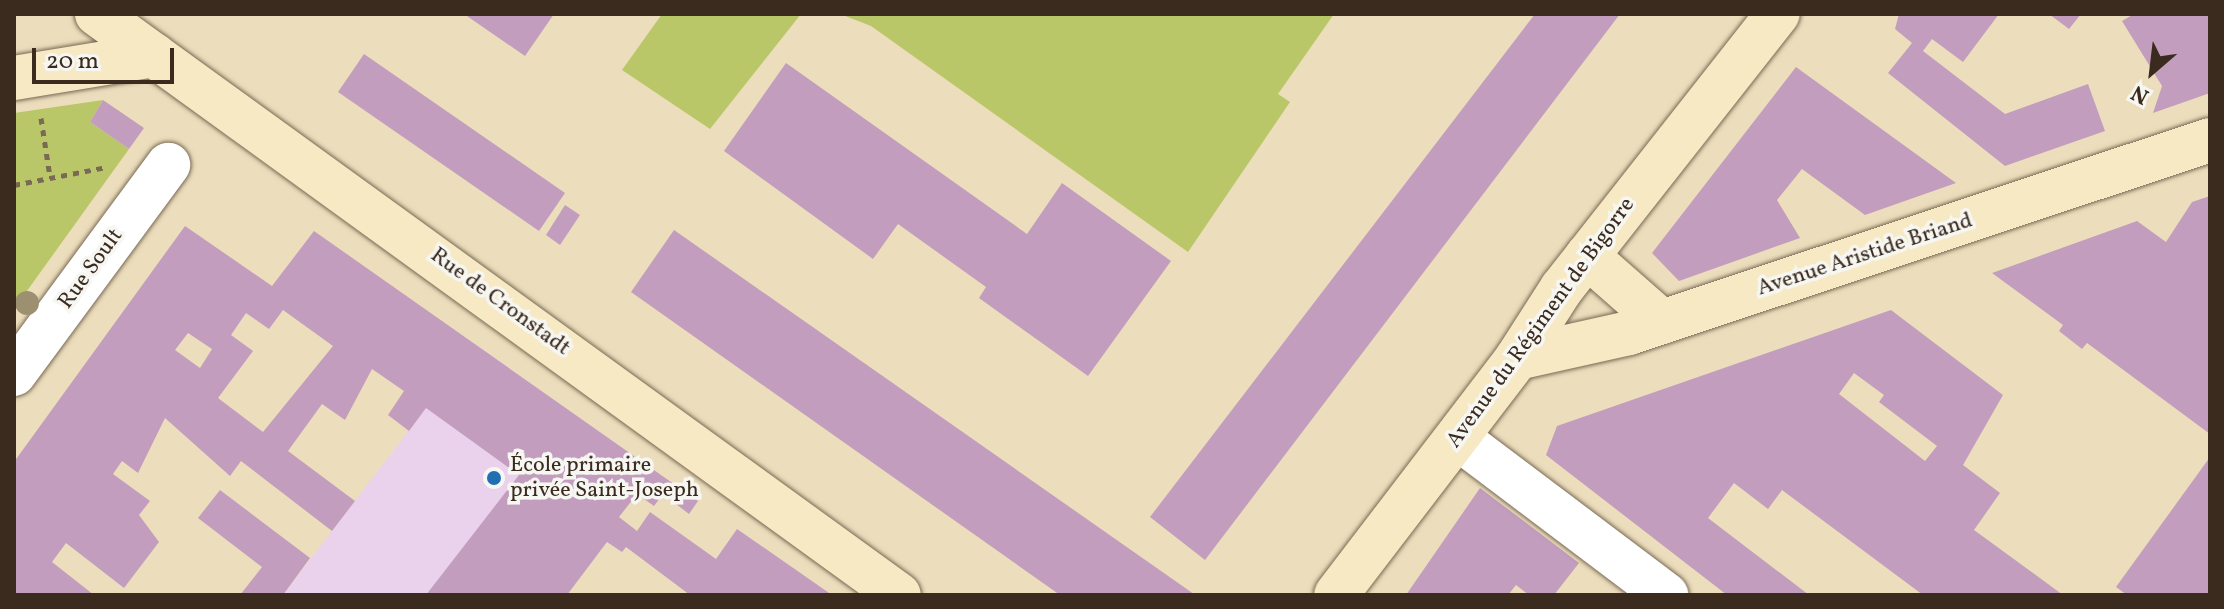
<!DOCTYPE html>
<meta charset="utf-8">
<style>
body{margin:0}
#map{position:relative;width:2224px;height:609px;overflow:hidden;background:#ecdebc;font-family:Vollkorn,serif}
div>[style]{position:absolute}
.built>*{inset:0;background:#ead1ec}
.green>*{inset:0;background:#b9c769}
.building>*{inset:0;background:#c29dbd}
.path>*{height:5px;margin-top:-2.5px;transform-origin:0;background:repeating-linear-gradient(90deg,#796955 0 6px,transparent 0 12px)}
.roads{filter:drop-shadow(0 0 2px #796955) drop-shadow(0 0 2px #796955)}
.street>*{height:44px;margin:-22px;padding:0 22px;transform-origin:22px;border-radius:22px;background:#fff}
.secondary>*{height:44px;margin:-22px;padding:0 22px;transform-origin:22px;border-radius:22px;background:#f6e9c3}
.trees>*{width:24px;height:24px;margin:-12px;border-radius:50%;background:#9c9070}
.dots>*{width:22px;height:22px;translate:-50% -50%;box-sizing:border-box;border:4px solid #f6f6f2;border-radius:50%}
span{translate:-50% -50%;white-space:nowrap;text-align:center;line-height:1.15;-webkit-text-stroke:7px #f6f6f2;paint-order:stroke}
.street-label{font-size:22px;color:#3b2a1e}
.poi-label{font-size:22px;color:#3b2a1e}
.left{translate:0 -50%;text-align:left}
.frame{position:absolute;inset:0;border:16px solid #3b2a1e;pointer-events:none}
.north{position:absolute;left:2112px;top:32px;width:80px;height:80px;-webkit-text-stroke:6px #f6f6f2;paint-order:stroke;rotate:208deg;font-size:22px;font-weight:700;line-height:32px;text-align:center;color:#3b2a1e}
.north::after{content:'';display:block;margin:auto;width:28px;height:36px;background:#3b2a1e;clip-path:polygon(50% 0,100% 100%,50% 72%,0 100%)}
.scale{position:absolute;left:32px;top:48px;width:142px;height:36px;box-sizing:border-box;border:4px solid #3b2a1e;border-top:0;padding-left:10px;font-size:24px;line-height:28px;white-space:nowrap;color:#3b2a1e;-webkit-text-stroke:6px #f6f6f2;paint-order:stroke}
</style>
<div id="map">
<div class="built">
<i style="clip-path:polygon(475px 344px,633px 456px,524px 595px,283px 595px)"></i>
</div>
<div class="green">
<i style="clip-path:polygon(662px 14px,801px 14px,710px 129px,622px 70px)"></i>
<i style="clip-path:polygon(840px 14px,1334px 14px,1278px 94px,1290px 102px,1188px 252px,871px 26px)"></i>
<i style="clip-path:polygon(103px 100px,90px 122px,129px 149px,14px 309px,14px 113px)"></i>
</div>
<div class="building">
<i style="clip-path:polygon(464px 14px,554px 14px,525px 56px)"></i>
<i style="clip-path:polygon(1535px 14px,1620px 14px,1205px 560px,1150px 517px)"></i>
<i style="clip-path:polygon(1899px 14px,1999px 14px,1963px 62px,1932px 39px,1923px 51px,2005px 114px,2088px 84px,2105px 131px,2005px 166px,1888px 73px,1912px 43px,1895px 29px)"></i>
<i style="clip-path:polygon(2049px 14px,2081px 14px,2069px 29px)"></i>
<i style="clip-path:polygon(2134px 14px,2210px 16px,2210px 93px,2153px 113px,2162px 86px,2122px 21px)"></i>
<i style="clip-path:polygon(364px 54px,565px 193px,539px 231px,338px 92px)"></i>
<i style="clip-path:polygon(786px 63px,1027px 234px,1062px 183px,1171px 261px,1088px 376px,979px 298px,986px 287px,898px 224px,873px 259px,724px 151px)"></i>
<i style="clip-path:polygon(1796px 67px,1956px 183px,1865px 215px,1802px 169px,1777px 200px,1800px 238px,1679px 281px,1652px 253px)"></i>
<i style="clip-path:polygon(103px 100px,144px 128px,129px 149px,90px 122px)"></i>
<i style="clip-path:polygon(2210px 196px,2210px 434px,2087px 343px,2082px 349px,2059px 331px,2063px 325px,1992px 273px,2137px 221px,2166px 242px,2192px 202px)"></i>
<i style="clip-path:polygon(565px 205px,580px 215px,560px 245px,546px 235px)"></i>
<i style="clip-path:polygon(evenodd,185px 226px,272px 286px,314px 231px,698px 501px,689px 514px,663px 494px,654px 506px,637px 494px,619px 517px,637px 531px,650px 512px,716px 559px,737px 529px,832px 595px,690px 595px,626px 547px,622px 552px,607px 542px,567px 595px,426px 595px,519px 475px,426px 408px,409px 431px,388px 415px,404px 391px,372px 369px,345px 420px,322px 404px,288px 451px,355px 501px,332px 531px,241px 461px,230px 476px,165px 418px,138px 473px,122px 461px,113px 474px,150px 501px,139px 515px,159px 542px,124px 588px,66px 543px,52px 562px,94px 595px,14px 595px,14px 462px,185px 226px,283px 310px,333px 346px,263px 432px,218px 398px,253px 351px,231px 335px,246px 313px,269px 329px,283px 310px,185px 226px,188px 333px,212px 349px,200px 368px,175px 350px,188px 333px)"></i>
<i style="clip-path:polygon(674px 230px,1191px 592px,1195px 595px,1060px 595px,631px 292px)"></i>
<i style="clip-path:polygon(evenodd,1891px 310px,2003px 395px,1963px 465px,2000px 493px,1974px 530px,2063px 595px,1923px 595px,1782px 490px,1768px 509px,1734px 483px,1708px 518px,1809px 595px,1727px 595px,1546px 455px,1557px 426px,1891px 310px,1854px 373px,1884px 395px,1879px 402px,1937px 446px,1925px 461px,1839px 394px,1854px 373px)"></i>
<i style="clip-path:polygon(2210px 457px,2210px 595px,2127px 595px,2116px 587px)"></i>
<i style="clip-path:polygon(1480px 488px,1579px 563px,1554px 595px,1529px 595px,1516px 585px,1508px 595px,1406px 595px)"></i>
<i style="clip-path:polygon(220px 490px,310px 558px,283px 595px,240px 595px,262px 567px,198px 518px)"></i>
</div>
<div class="path">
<i style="left:41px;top:118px;width:60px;rotate:81.3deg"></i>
<i style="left:14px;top:185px;width:95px;rotate:-11deg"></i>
</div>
<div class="roads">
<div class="street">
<i style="left:14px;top:374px;width:260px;rotate:-53.6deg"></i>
<i style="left:1458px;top:438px;width:261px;rotate:37deg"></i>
</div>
<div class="secondary">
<i style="left:97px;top:14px;width:990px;rotate:35.92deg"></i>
<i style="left:14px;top:78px;width:142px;rotate:-9.3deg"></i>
<i style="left:1587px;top:256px;width:100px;rotate:41.3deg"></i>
<i style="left:1517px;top:358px;width:115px;rotate:-12.6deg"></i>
<i style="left:1629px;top:333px;width:612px;rotate:-18.38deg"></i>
<i style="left:1336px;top:595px;width:298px;rotate:-52.6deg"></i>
<i style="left:1517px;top:358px;width:83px;rotate:-57.3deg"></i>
<i style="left:1562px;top:288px;width:349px;rotate:-51.8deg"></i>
</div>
</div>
<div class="trees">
<i style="left:27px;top:303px"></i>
</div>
<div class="dots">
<i style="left:494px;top:478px;background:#1f6fb2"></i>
</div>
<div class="street-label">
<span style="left:1865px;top:255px;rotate:-18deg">Avenue Aristide Briand</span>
<span style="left:91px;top:269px;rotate:-54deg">Rue Soult</span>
<span style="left:500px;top:302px;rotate:36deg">Rue de Cronstadt</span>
<span style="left:1541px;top:323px;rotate:-54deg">Avenue du Régiment de Bigorre</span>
</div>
<div class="poi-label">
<span class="left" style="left:510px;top:478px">École primaire<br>privée Saint-Joseph</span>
</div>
<div class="frame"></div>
<div class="north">N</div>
<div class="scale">20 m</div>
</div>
